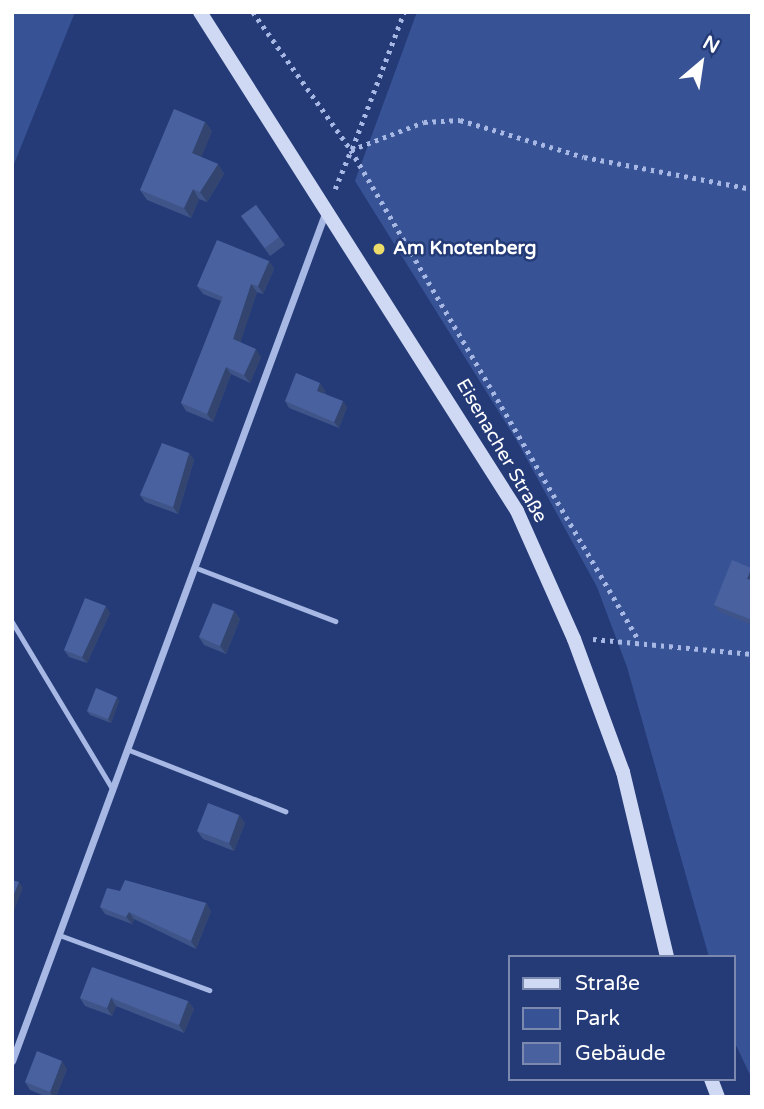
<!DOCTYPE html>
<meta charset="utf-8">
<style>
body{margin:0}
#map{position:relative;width:764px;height:1109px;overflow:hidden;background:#253b78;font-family:"Varela Round",sans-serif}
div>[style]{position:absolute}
.green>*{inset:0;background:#385395}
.path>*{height:4.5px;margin-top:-2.25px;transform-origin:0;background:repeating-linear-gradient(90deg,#a6b8e3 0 3.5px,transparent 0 8.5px)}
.service>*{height:5px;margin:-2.5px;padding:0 2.5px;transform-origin:2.5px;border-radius:2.5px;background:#a6b8e3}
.minor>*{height:7px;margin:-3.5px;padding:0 3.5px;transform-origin:3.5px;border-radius:3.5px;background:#a6b8e3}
.secondary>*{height:14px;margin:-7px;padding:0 7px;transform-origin:7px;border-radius:7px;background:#cfd9f3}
.wall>*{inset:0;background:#3f5489}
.shaded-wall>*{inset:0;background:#33456f}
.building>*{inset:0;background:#49629f}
.dots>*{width:19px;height:19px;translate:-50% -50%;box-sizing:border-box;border:4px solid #253b78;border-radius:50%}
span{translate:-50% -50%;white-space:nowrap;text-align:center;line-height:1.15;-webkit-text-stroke:5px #253b78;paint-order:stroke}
.poi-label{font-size:19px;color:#fff;font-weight:700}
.left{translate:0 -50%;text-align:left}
.street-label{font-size:19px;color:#fff}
.frame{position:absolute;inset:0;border:14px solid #fff;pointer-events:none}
.legend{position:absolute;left:508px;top:955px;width:228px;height:126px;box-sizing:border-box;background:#253b78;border:2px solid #7c89ae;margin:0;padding:9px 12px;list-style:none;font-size:21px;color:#fff}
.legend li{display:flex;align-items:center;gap:14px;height:35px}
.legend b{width:35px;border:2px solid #7c89ae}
.north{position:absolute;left:666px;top:28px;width:70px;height:70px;-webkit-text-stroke:5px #253b78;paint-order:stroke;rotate:29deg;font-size:19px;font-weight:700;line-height:28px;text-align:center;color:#fff}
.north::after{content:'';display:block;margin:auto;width:24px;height:32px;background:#fff;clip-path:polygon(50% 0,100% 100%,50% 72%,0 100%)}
</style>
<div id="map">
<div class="green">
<i style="clip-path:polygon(12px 12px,75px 12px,12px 169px)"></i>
<i style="clip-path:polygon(417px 12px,752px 12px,752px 1079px,734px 1041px,734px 957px,709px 957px,627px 667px,597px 587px,517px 441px,355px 181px)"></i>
</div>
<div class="path">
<i style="left:253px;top:12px;width:169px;rotate:54.6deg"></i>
<i style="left:351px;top:150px;width:567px;rotate:59.59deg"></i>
<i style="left:352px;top:149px;width:147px;rotate:-69.2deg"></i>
<i style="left:335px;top:189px;width:42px;rotate:-67.7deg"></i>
<i style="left:351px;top:150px;width:78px;rotate:-21deg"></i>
<i style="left:424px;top:122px;width:36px;rotate:-3deg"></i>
<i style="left:460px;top:120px;width:129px;rotate:16.6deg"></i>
<i style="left:584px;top:157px;width:171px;rotate:10.8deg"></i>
<i style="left:593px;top:639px;width:160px;rotate:5.4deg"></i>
</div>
<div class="service">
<i style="left:199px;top:569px;width:146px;rotate:20.9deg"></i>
<i style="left:12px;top:622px;width:196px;rotate:59deg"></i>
<i style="left:129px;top:750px;width:168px;rotate:21.4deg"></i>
<i style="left:62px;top:936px;width:157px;rotate:20.2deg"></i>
</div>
<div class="minor">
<i style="left:12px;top:1061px;width:906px;rotate:-69.73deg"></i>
</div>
<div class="secondary">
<i style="left:200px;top:12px;width:591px;rotate:57.57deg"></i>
<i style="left:517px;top:511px;width:140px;rotate:66deg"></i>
<i style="left:574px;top:639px;width:142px;rotate:69.8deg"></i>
<i style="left:623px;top:772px;width:190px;rotate:76.6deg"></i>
<i style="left:711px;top:1079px;width:19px;rotate:69deg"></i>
</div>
<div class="wall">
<i style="clip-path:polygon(205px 122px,212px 131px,201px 157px,218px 164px,224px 174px,207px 202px,199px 199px,191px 218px,147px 200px,140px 190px)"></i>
<i style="clip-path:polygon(256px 205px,285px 245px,270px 256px,241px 216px)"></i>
<i style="clip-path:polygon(269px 261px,274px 269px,263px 294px,257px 292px,240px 342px,261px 357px,250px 383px,231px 374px,213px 422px,186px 411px,181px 403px,221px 301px,203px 294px,197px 286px)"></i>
<i style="clip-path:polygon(325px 390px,324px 393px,347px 407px,339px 428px,289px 408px,285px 401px)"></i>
<i style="clip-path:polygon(189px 453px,194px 460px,178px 514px,145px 502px,140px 495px)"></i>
<i style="clip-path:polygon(751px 568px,752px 625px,720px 612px,714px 605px)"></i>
<i style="clip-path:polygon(234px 611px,240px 619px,226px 654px,204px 645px,199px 637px)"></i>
<i style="clip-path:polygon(110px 613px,87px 663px,69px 657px,64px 650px)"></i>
<i style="clip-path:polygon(117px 697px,119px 701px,111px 723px,90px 715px,87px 711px)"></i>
<i style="clip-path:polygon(239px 815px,245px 823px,234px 851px,203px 839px,197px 831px)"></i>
<i style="clip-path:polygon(120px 891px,206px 903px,211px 911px,196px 949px,134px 919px,132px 924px,105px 914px,100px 907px)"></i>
<i style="clip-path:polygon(80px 998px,188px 1001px,194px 1009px,184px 1033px,116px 1006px,112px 1016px,85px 1006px)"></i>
<i style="clip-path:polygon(67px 1069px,56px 1097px,47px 1097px,30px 1090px,25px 1082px)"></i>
</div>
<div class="shaded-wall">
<i style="clip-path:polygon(205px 122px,212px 131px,199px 163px,192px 153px)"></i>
<i style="clip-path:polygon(218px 164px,224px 174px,207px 202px,200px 192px)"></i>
<i style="clip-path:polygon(193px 189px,199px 199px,191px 218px,184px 208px)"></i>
<i style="clip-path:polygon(269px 261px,274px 269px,263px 294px,258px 286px)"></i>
<i style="clip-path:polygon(251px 284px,257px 292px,239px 347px,233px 339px)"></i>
<i style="clip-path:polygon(256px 349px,261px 357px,250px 383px,244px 375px)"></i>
<i style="clip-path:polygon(226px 367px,231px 374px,213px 422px,207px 414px)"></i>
<i style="clip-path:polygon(320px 383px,325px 390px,322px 397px,317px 391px)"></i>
<i style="clip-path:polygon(343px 401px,347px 407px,339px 428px,334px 422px)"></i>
<i style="clip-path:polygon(189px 453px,194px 460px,178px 514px,173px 507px)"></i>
<i style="clip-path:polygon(752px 568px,752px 586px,747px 579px)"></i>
<i style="clip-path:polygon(106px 606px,110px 613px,87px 663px,82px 657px)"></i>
<i style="clip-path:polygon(234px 611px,240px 619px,226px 654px,220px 646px)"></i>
<i style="clip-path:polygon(117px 697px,119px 701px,111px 723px,108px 719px)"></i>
<i style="clip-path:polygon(239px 815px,245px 823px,234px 851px,229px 843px)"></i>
<i style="clip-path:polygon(19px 882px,23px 888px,12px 916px,12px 899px)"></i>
<i style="clip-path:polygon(206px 903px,211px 911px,196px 949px,191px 941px)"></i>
<i style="clip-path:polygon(129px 912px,134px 919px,132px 924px,126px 917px)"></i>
<i style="clip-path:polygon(111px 998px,116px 1006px,112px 1016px,107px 1008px)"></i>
<i style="clip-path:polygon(188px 1001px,194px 1009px,184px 1033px,179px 1025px)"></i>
<i style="clip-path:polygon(62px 1061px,67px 1069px,56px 1097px,53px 1097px,50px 1092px)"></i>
</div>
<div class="building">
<i style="clip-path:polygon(174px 109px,205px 122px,192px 153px,218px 164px,200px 192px,193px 189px,184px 208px,140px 190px)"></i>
<i style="clip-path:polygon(256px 205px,279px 237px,265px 248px,241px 216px)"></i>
<i style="clip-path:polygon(217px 240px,269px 261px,258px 286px,251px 284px,233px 339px,256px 349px,244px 375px,226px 367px,207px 414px,181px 403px,223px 297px,197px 286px)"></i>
<i style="clip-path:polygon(296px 373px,320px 383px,317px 391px,343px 401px,334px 422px,285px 401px)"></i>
<i style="clip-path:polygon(162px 443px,189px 453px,173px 507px,140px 495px)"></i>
<i style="clip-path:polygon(732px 560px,751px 568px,747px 579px,752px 580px,752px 620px,714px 605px)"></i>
<i style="clip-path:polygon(85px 598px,106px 606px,82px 657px,64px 650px)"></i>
<i style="clip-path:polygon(213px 603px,234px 611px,220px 646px,199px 637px)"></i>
<i style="clip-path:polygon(96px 688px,117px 697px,108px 719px,87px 711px)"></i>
<i style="clip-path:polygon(208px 803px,239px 815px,229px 843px,197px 831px)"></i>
<i style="clip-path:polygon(12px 880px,19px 882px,12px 899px)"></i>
<i style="clip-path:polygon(125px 880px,206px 903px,191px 941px,129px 912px,126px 917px,100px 907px,107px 888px,120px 891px)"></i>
<i style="clip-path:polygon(92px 967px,188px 1001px,179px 1025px,111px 998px,107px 1008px,80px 998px)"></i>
<i style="clip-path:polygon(37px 1051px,62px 1061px,50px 1092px,25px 1082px)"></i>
</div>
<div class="dots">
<i style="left:379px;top:249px;background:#eddc6a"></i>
</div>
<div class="poi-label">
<span class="left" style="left:393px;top:249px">Am Knotenberg</span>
</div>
<div class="street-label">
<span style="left:501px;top:451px;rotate:60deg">Eisenacher Straße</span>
</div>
<div class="frame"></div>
<ul class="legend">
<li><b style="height:9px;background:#cfd9f3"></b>Straße</li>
<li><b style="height:19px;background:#385395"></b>Park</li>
<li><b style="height:19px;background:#49629f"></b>Gebäude</li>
</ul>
<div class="north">N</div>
</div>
